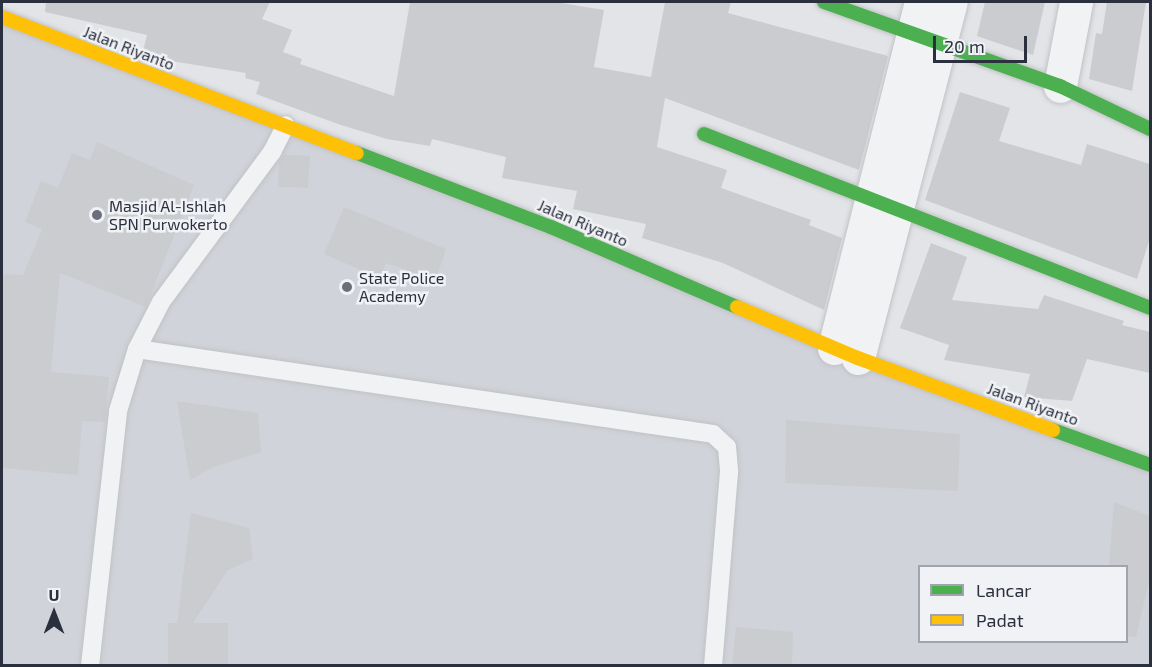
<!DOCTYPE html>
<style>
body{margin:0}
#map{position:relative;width:1152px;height:667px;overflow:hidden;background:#e2e4e7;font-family:"Exo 2",sans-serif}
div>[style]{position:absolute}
.built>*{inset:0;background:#d1d3da}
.building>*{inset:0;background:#cbcccf}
.roads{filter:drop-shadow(0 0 2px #c1c2c5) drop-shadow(0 0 2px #c1c2c5)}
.lane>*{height:18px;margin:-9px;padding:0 9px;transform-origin:9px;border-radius:9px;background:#f1f2f4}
.street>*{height:33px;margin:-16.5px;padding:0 16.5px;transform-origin:16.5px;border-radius:16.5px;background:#f1f2f4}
.fast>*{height:14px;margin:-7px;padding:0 7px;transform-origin:7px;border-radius:7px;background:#4caf50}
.slow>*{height:14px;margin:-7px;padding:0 7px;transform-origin:7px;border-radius:7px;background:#ffc107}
.dots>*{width:16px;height:16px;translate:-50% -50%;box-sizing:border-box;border:3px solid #f0f2f6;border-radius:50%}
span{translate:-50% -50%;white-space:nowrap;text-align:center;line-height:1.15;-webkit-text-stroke:5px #f0f2f6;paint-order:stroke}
.street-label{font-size:16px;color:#2b303e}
.poi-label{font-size:16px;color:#2b303e}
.left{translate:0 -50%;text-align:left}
.frame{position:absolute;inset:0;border:3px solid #2b303e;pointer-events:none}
.legend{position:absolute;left:918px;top:565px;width:210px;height:78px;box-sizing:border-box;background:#f0f2f6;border:2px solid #a1a4ac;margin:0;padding:8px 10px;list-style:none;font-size:18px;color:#2b303e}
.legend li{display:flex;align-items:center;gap:12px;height:30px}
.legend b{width:30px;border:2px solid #a1a4ac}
.north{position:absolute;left:24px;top:583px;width:60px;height:60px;-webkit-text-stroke:4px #f0f2f6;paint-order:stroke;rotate:0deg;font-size:16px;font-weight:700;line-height:24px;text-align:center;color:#2b303e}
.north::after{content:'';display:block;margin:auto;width:21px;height:27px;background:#2b303e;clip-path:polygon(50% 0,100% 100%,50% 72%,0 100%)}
.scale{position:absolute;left:933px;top:36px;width:94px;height:27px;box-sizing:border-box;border:3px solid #2b303e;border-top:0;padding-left:8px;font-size:18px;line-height:21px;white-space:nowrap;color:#2b303e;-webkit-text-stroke:4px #f0f2f6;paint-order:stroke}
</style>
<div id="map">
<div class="built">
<i style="clip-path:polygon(evenodd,2px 17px,1150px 465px,1150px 665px,2px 665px,2px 17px,920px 566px,1126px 566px,1126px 642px,920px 642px,920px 566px)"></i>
</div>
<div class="building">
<i style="clip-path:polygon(46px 2px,270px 2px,262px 19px,292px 30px,283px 52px,302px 59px,300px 64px,394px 96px,410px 2px,555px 2px,604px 10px,594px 67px,651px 77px,665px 2px,731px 2px,728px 13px,888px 56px,859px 170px,665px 98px,657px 147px,727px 170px,721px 188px,811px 220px,809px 225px,842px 238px,824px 310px,723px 263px,642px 238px,646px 224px,573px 209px,577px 191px,502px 178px,506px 157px,432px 139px,430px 146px,387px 139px,341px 125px,256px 94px,260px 82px,245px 78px,246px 73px,171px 61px,143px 51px,147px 35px,45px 12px)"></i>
<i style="clip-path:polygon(985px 2px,1045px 2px,1033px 55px,977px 36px)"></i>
<i style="clip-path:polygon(1107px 2px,1146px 2px,1132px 91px,1089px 79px,1096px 33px,1102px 34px)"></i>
<i style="clip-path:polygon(960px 92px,1010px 108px,999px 141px,1081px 165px,1087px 144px,1150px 164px,1150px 238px,1137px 279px,925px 200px)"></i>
<i style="clip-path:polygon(97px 142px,194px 185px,146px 307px,60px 273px,51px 372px,109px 377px,105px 422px,82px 421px,78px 475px,2px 468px,2px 274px,23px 275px,42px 229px,25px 222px,41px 181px,58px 188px,72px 153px,90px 160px)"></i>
<i style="clip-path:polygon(283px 155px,310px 156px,308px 188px,278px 187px,279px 162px)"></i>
<i style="clip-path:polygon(344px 207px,446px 249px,436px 280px,386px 263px,379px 278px,324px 254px)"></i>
<i style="clip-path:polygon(931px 243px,967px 257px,952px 300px,1038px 309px,1044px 295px,1124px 321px,1122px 325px,1150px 332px,1150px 373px,1087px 359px,1072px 401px,1024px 397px,1030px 374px,944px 360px,949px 345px,900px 328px)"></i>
<i style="clip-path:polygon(177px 401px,258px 413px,261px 452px,214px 467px,190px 480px)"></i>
<i style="clip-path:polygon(786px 420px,960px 434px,958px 491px,785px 483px)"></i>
<i style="clip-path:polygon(1114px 502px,1150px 516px,1150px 578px,1136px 637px,1126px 636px,1126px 567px,1109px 567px)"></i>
<i style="clip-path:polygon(191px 513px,249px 528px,253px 559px,228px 570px,193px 623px,228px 623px,228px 666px,168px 666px,168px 623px,177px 623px)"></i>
<i style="clip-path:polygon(736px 627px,793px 632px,792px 666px,732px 666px)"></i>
</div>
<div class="roads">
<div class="lane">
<i style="left:137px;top:349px;width:582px;rotate:8.39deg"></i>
<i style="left:713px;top:434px;width:19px;rotate:43deg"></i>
<i style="left:727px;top:447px;width:25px;rotate:85deg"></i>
<i style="left:729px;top:472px;width:195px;rotate:94.7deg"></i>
<i style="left:90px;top:666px;width:257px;rotate:-83.7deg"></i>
<i style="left:118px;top:411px;width:65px;rotate:-73deg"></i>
<i style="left:137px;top:349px;width:53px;rotate:-62.9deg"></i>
<i style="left:161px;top:302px;width:187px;rotate:-53.5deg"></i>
<i style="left:272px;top:152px;width:30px;rotate:-63deg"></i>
</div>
<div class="street">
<i style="left:1060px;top:86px;width:86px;rotate:-79.2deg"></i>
<i style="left:834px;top:348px;width:357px;rotate:-75.9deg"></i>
<i style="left:858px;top:358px;width:368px;rotate:-75.4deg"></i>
</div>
<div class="fast">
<i style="left:824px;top:2px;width:251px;rotate:19.6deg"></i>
<i style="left:1060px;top:86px;width:100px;rotate:25.5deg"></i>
<i style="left:704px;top:134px;width:479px;rotate:21.3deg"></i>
<i style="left:357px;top:153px;width:208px;rotate:20.9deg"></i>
<i style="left:551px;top:227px;width:202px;rotate:23.3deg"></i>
<i style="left:1053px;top:430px;width:103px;rotate:19.8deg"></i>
</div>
<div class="slow">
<i style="left:2px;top:17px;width:380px;rotate:21deg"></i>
<i style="left:737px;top:307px;width:131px;rotate:22.9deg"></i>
<i style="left:858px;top:358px;width:208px;rotate:20.3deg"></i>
</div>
</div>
<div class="dots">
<i style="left:97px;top:215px;background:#6b6f79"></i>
<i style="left:347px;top:287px;background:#6b6f79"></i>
</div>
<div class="street-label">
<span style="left:129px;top:48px;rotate:21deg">Jalan Riyanto</span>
<span style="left:583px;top:223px;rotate:23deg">Jalan Riyanto</span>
<span style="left:1033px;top:404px;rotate:20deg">Jalan Riyanto</span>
</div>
<div class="poi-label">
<span class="left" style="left:109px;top:215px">Masjid Al-Ishlah<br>SPN Purwokerto</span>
<span class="left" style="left:359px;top:287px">State Police<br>Academy</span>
</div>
<div class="frame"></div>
<ul class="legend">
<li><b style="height:8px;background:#4caf50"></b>Lancar</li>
<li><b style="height:8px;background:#ffc107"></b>Padat</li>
</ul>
<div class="north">U</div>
<div class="scale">20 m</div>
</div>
